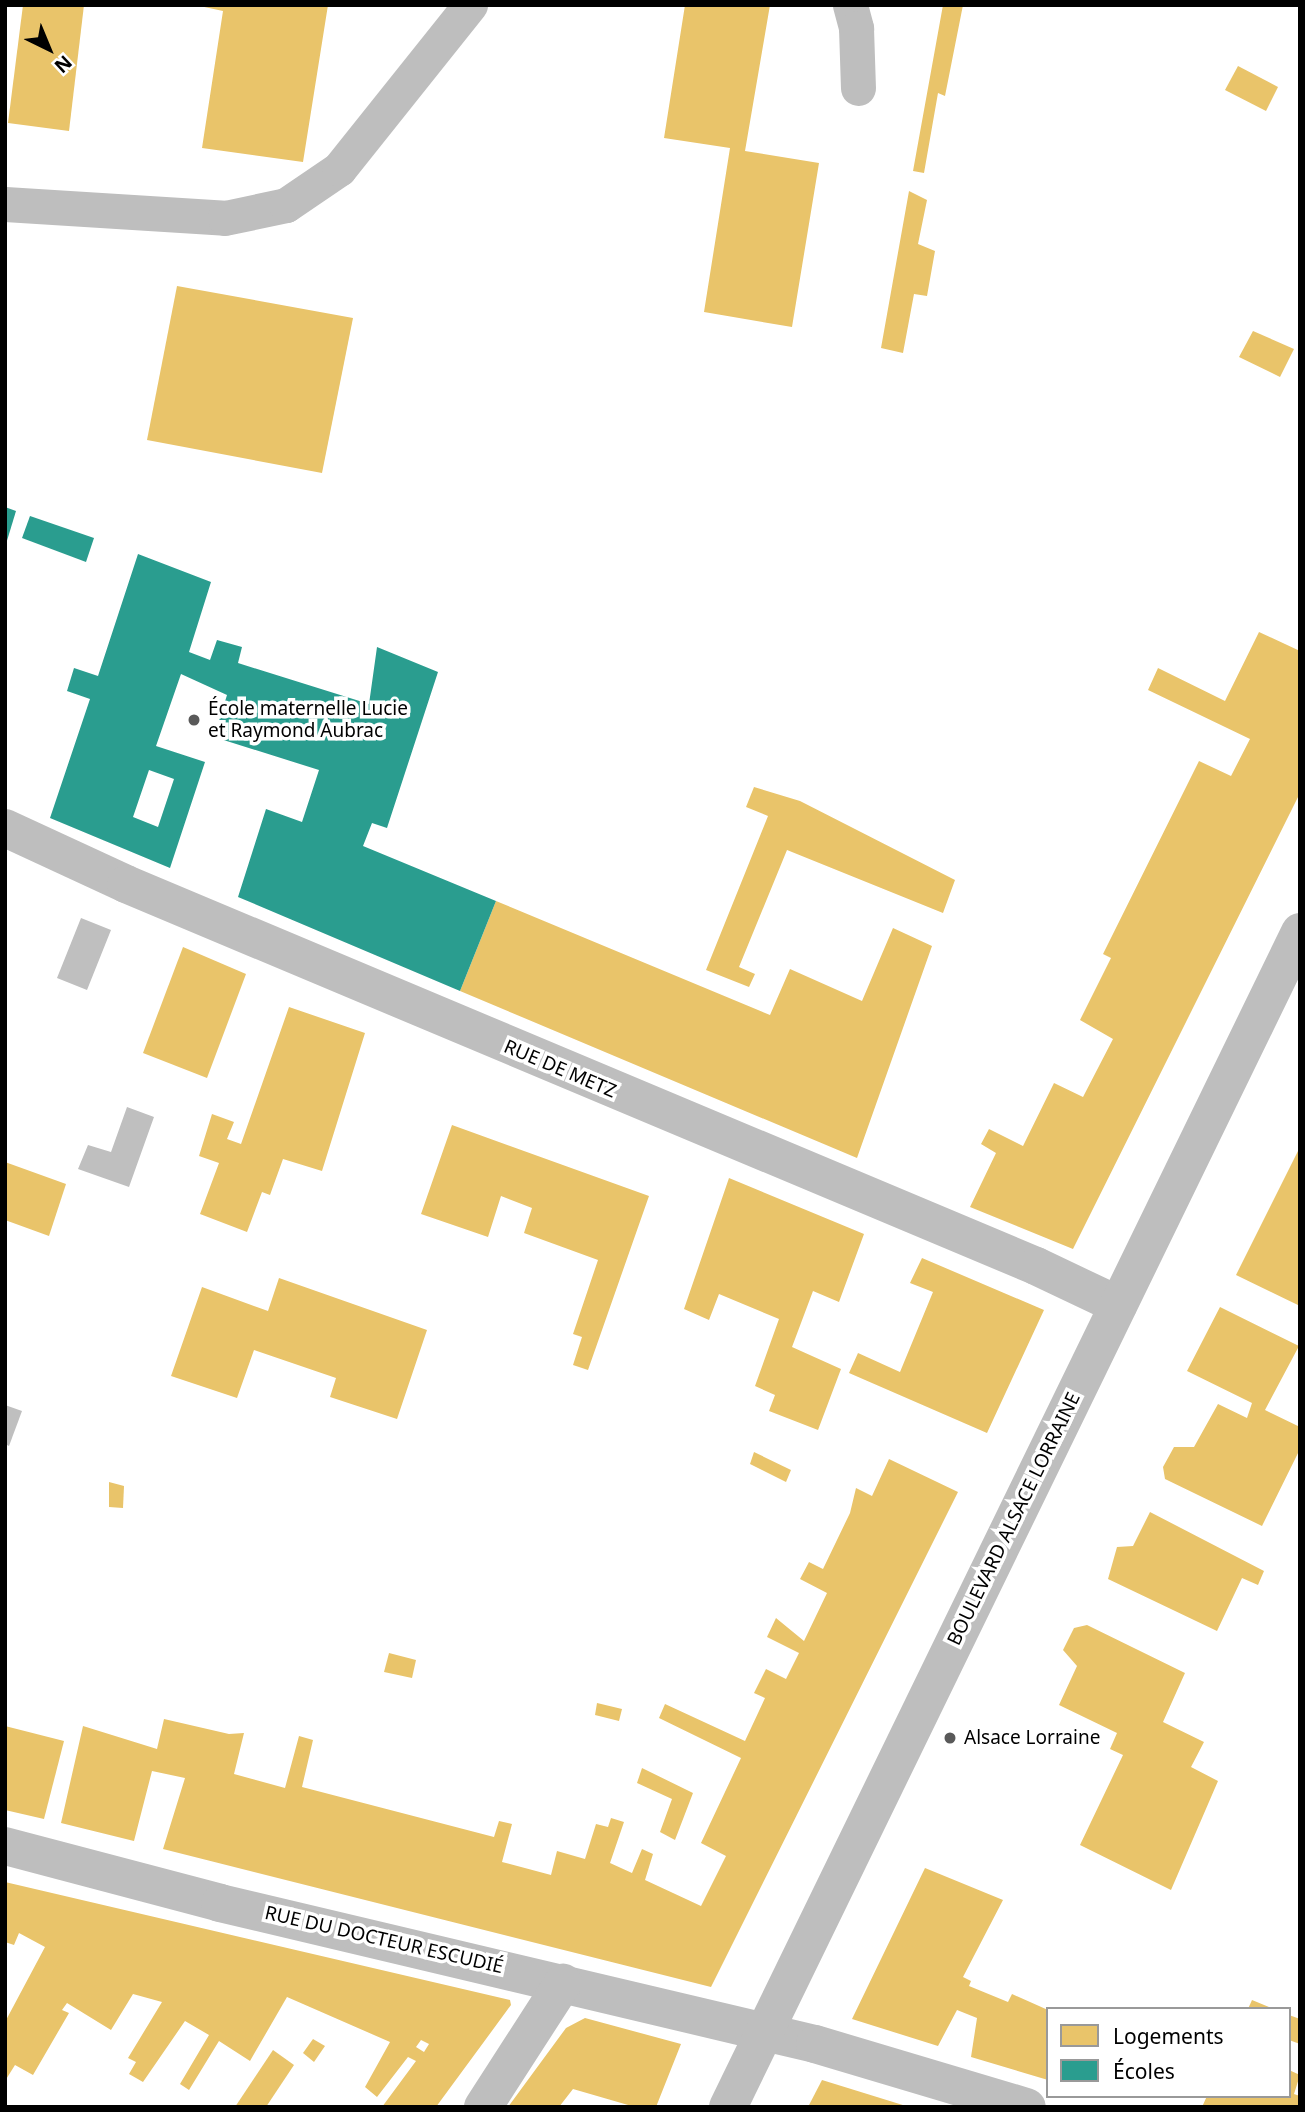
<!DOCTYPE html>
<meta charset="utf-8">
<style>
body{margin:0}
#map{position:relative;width:1305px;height:2112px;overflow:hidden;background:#fff;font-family:"Noto Sans",sans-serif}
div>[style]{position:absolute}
.water>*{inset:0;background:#bfbfbf}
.homes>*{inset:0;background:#e9c46a}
.schools>*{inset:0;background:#2a9d8f}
.service>*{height:35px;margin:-17.5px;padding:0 17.5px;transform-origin:17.5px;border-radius:17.5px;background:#bebebe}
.minor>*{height:38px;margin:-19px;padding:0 19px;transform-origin:19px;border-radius:19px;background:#bebebe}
.dots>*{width:19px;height:19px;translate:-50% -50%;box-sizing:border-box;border:4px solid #fff;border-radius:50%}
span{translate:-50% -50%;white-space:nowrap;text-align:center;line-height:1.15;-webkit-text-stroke:7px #fff;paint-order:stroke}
.poi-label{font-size:19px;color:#000}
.left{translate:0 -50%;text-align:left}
.street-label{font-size:19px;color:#000}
.frame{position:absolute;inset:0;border:7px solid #000;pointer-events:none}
.legend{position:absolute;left:1046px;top:2007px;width:245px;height:91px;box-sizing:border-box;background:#fff;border:2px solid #999;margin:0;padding:9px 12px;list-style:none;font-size:21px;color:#000}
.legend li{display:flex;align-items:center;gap:14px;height:35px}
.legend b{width:35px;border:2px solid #999}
.north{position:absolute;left:14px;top:14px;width:70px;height:70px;-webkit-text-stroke:5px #fff;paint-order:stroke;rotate:137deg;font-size:19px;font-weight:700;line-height:28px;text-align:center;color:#000}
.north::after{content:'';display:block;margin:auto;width:24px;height:32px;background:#000;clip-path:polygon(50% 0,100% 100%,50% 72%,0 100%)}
</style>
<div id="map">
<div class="water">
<i style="clip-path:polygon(81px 918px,111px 930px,87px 990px,57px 978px)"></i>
<i style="clip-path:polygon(127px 1107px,154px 1117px,129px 1187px,78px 1169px,88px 1145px,111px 1152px)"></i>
<i style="clip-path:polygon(5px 1405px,22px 1411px,9px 1446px,5px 1444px)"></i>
</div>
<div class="homes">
<i style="clip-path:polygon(23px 5px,84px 5px,69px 131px,8px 123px)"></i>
<i style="clip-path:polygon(195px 5px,328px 5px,303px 162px,202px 148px,223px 11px)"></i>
<i style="clip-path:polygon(685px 5px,770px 5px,745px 151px,819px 163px,792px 327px,704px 312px,730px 148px,664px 138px)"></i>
<i style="clip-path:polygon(943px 5px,963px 5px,945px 96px,938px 93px,924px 173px,913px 171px)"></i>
<i style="clip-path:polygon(1238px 66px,1278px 87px,1266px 111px,1225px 90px)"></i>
<i style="clip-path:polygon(909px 191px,927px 200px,918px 244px,935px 251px,927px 296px,914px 294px,903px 353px,881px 348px)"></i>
<i style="clip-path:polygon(177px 286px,353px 318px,322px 473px,147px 440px)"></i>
<i style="clip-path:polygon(1253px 331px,1294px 349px,1280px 377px,1239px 357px)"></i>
<i style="clip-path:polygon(1259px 632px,1300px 651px,1300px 793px,1073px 1249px,970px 1207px,996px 1153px,981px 1144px,989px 1129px,1023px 1146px,1054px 1083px,1083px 1097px,1113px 1039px,1080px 1020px,1111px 958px,1103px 954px,1199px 761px,1231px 776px,1250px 739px,1148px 690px,1158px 668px,1225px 701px)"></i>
<i style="clip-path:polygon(754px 787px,800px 801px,955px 880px,943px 913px,787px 850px,739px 967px,755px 974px,749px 987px,706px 970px,768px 816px,746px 807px)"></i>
<i style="clip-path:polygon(496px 901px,770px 1015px,790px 969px,862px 1001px,893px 928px,932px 946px,857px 1158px,460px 991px)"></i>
<i style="clip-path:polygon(183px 947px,246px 974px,207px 1078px,143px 1053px)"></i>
<i style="clip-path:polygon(289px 1007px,365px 1033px,322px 1171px,283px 1159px,270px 1195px,262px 1192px,247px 1232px,200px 1214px,219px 1163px,199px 1156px,212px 1114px,234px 1122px,227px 1139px,241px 1144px)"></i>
<i style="clip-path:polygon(452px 1125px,649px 1196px,588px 1370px,573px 1365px,582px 1337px,573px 1334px,598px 1260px,524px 1233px,532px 1208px,501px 1196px,488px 1237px,421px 1214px)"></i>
<i style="clip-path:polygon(1300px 1147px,1300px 1306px,1236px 1275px)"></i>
<i style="clip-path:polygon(5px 1162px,66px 1184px,49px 1236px,5px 1220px)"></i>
<i style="clip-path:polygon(729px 1178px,864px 1234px,839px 1302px,813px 1291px,792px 1347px,841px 1369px,818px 1430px,769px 1411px,775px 1395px,755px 1386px,779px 1319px,719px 1294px,709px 1320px,684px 1309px)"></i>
<i style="clip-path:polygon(922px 1258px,1044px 1310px,987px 1433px,849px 1373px,858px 1353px,900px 1372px,933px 1292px,910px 1283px)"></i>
<i style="clip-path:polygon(279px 1278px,427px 1330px,397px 1419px,330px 1397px,336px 1378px,254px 1350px,237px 1398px,171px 1376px,202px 1287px,268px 1311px)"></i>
<i style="clip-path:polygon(1220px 1307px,1299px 1346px,1265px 1410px,1300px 1427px,1300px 1449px,1262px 1526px,1165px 1479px,1163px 1467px,1174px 1447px,1194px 1447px,1218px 1404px,1247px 1418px,1252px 1403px,1187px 1371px)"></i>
<i style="clip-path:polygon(754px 1452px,791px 1470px,786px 1482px,750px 1464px)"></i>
<i style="clip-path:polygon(889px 1459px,958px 1492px,711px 1987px,163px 1849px,185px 1778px,152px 1771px,134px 1841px,61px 1823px,83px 1726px,157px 1749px,164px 1719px,229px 1734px,244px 1733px,234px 1774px,285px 1788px,299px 1736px,313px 1740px,302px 1787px,494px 1837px,499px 1821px,512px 1824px,502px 1862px,551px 1875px,557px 1851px,585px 1859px,596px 1824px,608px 1827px,611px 1818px,624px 1822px,610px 1863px,632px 1873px,642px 1849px,653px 1854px,645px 1880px,701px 1906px,726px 1856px,701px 1843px,741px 1758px,659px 1718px,665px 1704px,745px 1741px,765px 1698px,754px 1693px,766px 1669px,786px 1679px,799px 1653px,767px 1637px,776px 1618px,804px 1641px,827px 1593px,800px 1579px,809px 1562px,823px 1569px,850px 1513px,856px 1488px,872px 1496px)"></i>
<i style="clip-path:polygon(109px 1482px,124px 1486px,123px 1508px,109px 1507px)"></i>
<i style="clip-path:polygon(1150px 1512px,1264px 1571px,1258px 1585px,1242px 1578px,1217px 1631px,1108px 1579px,1117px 1547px,1133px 1546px)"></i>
<i style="clip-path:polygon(1087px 1625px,1185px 1673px,1163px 1722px,1204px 1742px,1191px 1767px,1218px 1781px,1171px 1890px,1080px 1845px,1123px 1755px,1110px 1749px,1117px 1733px,1059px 1705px,1077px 1666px,1063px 1650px,1074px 1628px)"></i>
<i style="clip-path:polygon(389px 1653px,416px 1660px,412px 1678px,384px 1672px)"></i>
<i style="clip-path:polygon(597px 1703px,622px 1709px,619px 1721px,595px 1715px)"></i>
<i style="clip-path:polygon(5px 1726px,64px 1741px,44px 1819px,5px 1810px)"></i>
<i style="clip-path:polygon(642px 1768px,693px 1793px,675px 1840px,660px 1832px,672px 1799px,637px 1783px)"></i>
<i style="clip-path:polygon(925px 1868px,1003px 1900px,963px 1977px,971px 1981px,969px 1986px,1008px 2002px,1012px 1994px,1048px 2010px,1048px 2080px,971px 2057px,977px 2018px,957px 2010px,938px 2046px,852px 2019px)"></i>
<i style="clip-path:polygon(evenodd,5px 1882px,510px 2000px,511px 2005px,436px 2107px,382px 2107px,416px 2061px,408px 2057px,377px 2097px,365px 2087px,390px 2042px,287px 1997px,250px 2061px,219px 2041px,189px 2090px,180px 2084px,209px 2035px,185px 2021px,143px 2082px,129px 2074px,136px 2062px,128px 2058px,162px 2002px,133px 1994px,111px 2030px,67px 2003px,62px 2010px,69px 2013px,33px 2075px,15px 2065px,5px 2081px,5px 2022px,45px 1947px,19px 1933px,14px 1945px,5px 1942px,5px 1882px,421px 2040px,429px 2044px,424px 2052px,416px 2047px,421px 2040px)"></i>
<i style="clip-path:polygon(1252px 2000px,1274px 2009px,1248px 2009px)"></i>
<i style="clip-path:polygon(1289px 2015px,1300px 2019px,1300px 2044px,1289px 2040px)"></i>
<i style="clip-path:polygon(585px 2018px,681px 2044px,656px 2107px,635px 2107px,573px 2089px,559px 2107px,508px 2107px,566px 2028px)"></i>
<i style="clip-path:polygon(313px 2039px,325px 2046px,314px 2062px,303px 2053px)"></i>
<i style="clip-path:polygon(273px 2050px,294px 2065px,266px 2107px,235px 2107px)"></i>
<i style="clip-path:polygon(1289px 2070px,1300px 2075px,1294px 2094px,1300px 2096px,1300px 2107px,1202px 2107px,1207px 2096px,1289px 2096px)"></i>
<i style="clip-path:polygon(822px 2080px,906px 2106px,905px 2107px,808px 2107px)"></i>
</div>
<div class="schools">
<i style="clip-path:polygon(5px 507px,16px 511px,6px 544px,5px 543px)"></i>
<i style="clip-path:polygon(30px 516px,94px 538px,86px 562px,22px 538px)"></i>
<i style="clip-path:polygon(evenodd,138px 554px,211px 582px,189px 652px,210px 660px,217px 640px,242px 647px,238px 663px,369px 704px,377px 647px,438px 672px,387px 828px,372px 823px,363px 846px,496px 901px,460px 991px,238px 897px,266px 809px,302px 822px,319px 770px,214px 737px,227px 695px,181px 674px,156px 746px,205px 762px,170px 868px,50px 818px,90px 699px,67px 691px,74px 668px,98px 676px,138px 554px,149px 770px,174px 779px,158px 827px,133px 817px,149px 770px)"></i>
</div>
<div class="service">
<i style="left:850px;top:5px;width:24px;rotate:75deg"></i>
<i style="left:856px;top:28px;width:60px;rotate:88.1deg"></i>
<i style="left:5px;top:204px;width:220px;rotate:3.6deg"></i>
<i style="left:225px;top:218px;width:62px;rotate:-12deg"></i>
<i style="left:286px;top:205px;width:64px;rotate:-34.2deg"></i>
<i style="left:339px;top:169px;width:210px;rotate:-51.4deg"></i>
</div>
<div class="minor">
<i style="left:5px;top:828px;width:133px;rotate:24.8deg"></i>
<i style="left:126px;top:884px;width:987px;rotate:22.77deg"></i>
<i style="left:1036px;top:1266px;width:91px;rotate:25.4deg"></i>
<i style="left:5px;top:1846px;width:222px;rotate:14.8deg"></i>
<i style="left:220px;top:1903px;width:611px;rotate:13.33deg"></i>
<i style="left:815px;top:2044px;width:221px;rotate:16.6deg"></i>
<i style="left:483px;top:2107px;width:148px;rotate:-57.2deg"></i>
<i style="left:728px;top:2107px;width:1307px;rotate:-64.04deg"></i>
</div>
<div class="dots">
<i style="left:194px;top:720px;background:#595959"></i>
<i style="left:950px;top:1738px;background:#595959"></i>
</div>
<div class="poi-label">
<span class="left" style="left:208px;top:720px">École maternelle Lucie<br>et Raymond Aubrac</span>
<span class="left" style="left:964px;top:1738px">Alsace Lorraine</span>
</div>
<div class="street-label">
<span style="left:560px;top:1069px;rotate:23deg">RUE DE METZ</span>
<span style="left:1014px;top:1519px;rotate:-64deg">BOULEVARD ALSACE LORRAINE</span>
<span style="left:384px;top:1940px;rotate:13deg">RUE DU DOCTEUR ESCUDIÉ</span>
</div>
<div class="frame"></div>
<ul class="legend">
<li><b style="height:19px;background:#e9c46a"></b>Logements</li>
<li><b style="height:19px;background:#2a9d8f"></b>Écoles</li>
</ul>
<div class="north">N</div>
</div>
